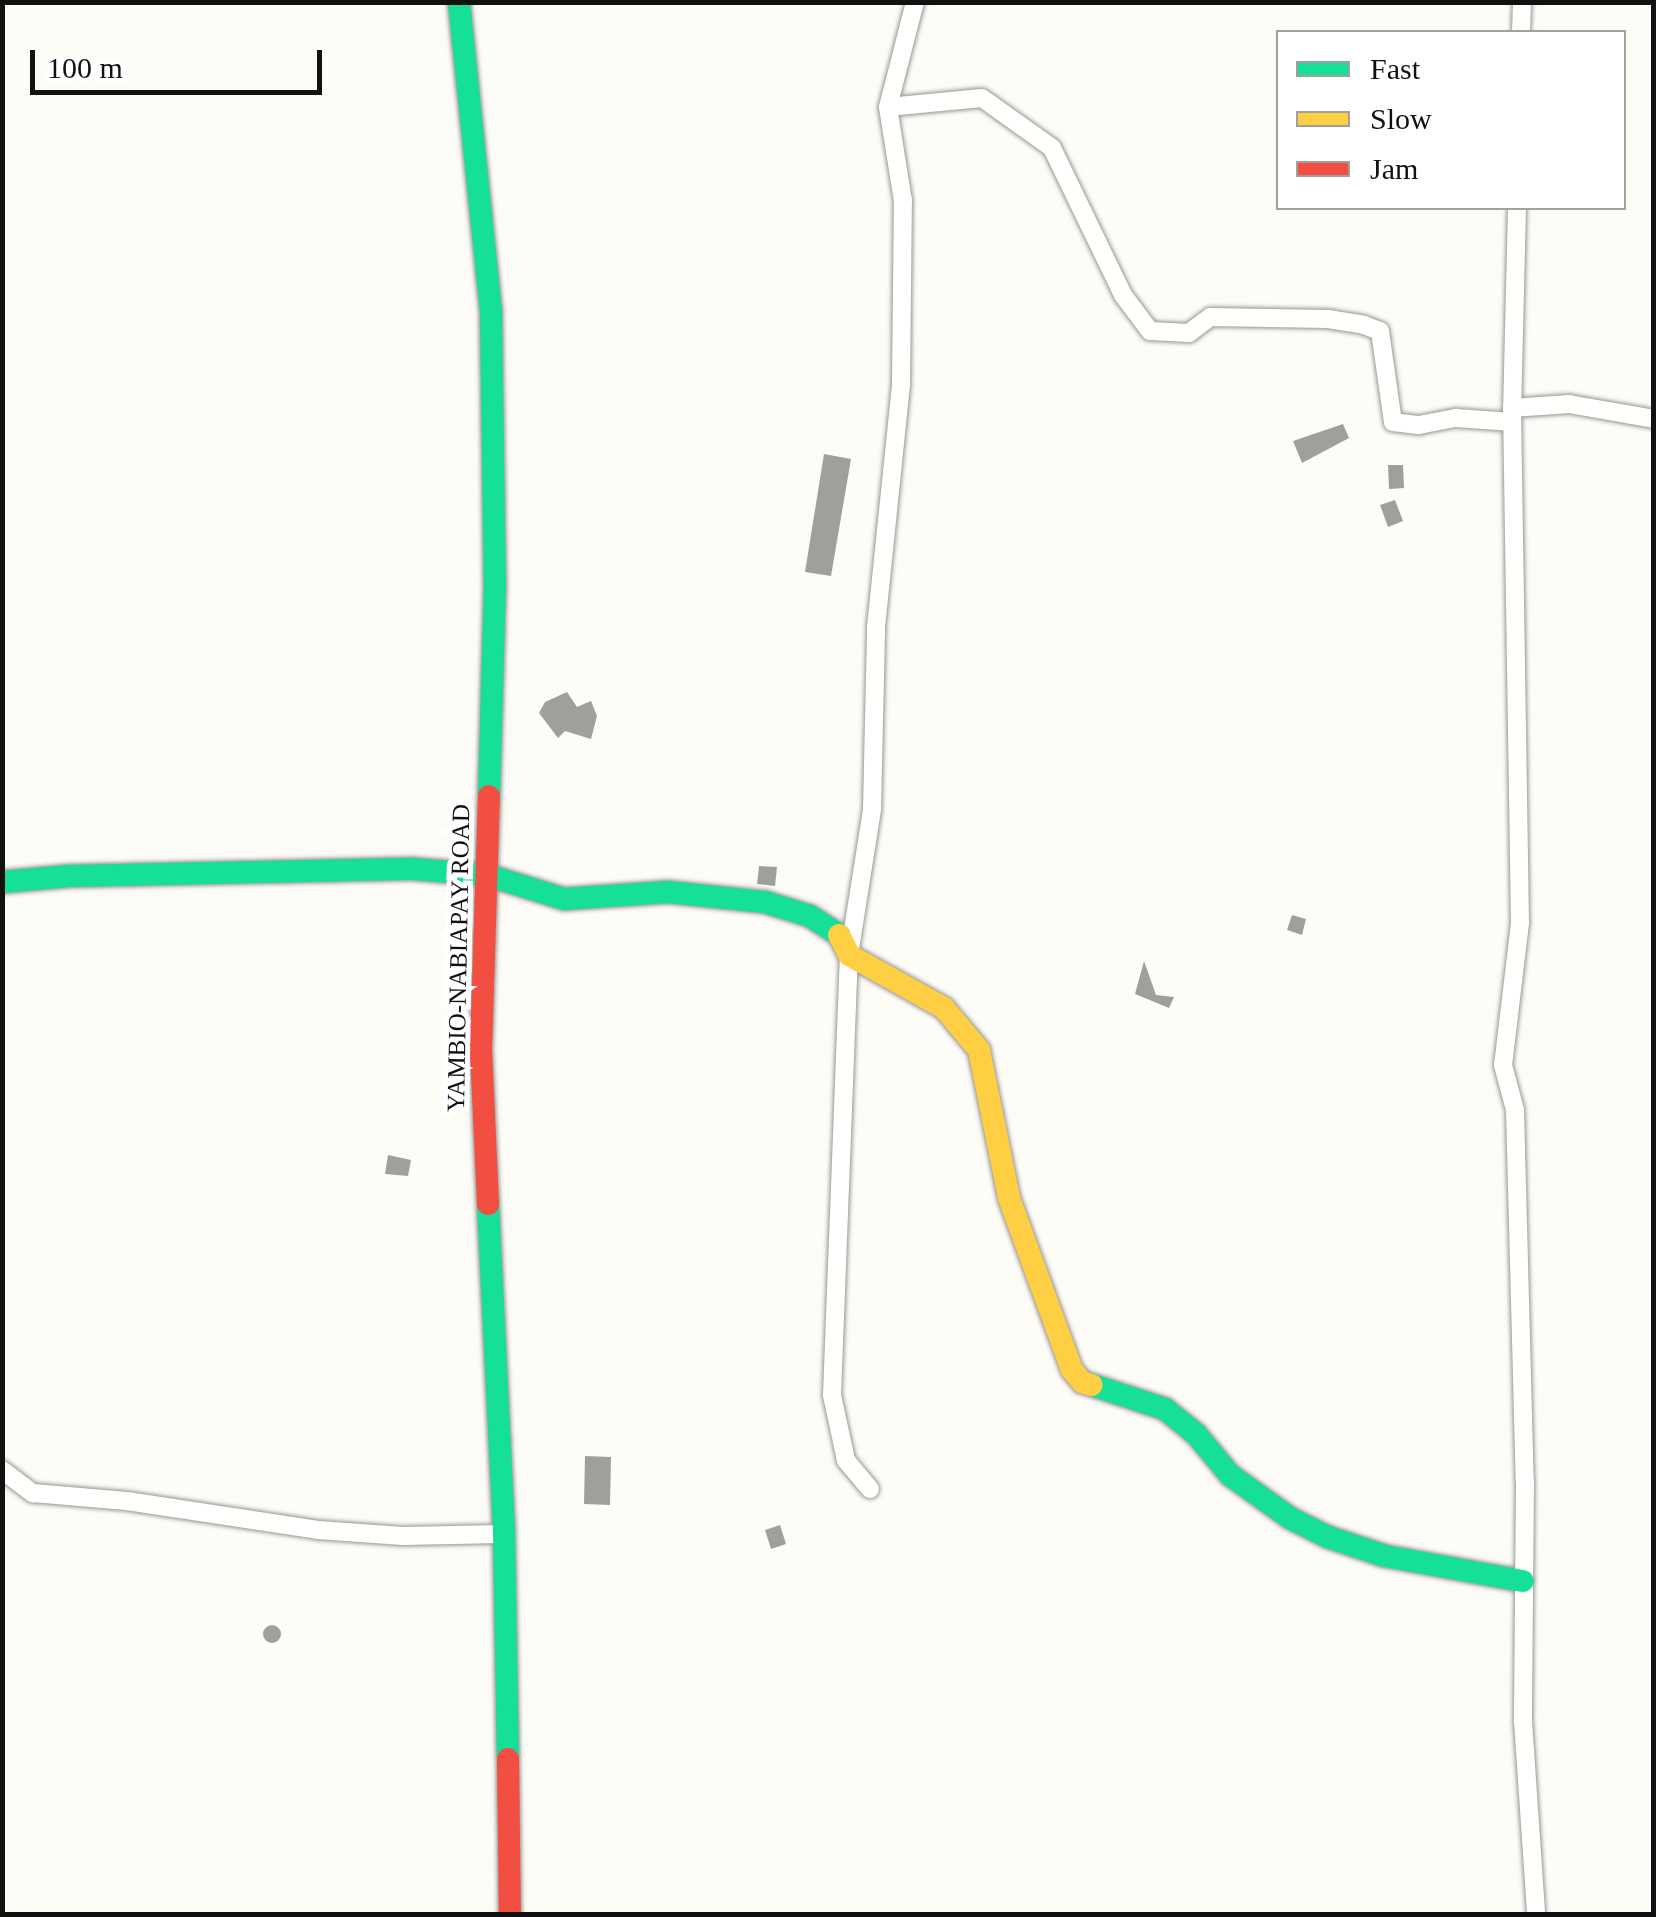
<!DOCTYPE html>
<style>
body{margin:0}
#map{position:relative;width:1656px;height:1917px;overflow:hidden;background:#fdfcf7;font-family:"Times New Roman",serif}
div>[style]{position:absolute}
.building>*{inset:0;background:#a19f9c}
.round{border-radius:50%}
.roads{filter:drop-shadow(0 0 2px #979795) drop-shadow(0 0 2px #979795)}
.street>*{height:18px;margin:-9px;padding:0 9px;transform-origin:9px;border-radius:9px;background:#fffffe}
.fast>*{height:22px;margin:-11px;padding:0 11px;transform-origin:11px;border-radius:11px;background:#16e098}
.slow>*{height:22px;margin:-11px;padding:0 11px;transform-origin:11px;border-radius:11px;background:#ffcf43}
.jam>*{height:22px;margin:-11px;padding:0 11px;transform-origin:11px;border-radius:11px;background:#f24e42}
span{translate:-50% -50%;white-space:nowrap;text-align:center;line-height:1.15;-webkit-text-stroke:10px #fff;paint-order:stroke}
.street-label{font-size:25px;color:#111}
.frame{position:absolute;inset:0;border:5px solid #111;pointer-events:none}
.legend{position:absolute;left:1276px;top:30px;width:350px;height:180px;box-sizing:border-box;background:#fff;border:2px solid #a0a0a0;margin:0;padding:12px 18px;list-style:none;font-size:30px;color:#111}
.legend li{display:flex;align-items:center;gap:20px;height:50px}
.legend b{width:50px;border:2px solid #a0a0a0}
.scale{position:absolute;left:30px;top:50px;width:292px;height:45px;box-sizing:border-box;border:5px solid #111;border-top:0;padding-left:12px;font-size:30px;line-height:35px;white-space:nowrap;color:#111;-webkit-text-stroke:8px #fff;paint-order:stroke}
</style>
<div id="map">
<div class="building">
<i style="clip-path:polygon(1343px 424px,1349px 438px,1302px 463px,1293px 441px)"></i>
<i style="clip-path:polygon(824px 454px,851px 459px,831px 576px,805px 572px)"></i>
<i style="clip-path:polygon(1388px 465px,1403px 465px,1404px 488px,1389px 489px)"></i>
<i style="clip-path:polygon(1395px 500px,1403px 521px,1388px 527px,1380px 505px)"></i>
<i style="clip-path:polygon(567px 692px,577px 707px,591px 701px,597px 716px,591px 739px,565px 731px,558px 738px,539px 713px,545px 702px)"></i>
<i style="clip-path:polygon(759px 866px,777px 867px,775px 886px,757px 884px)"></i>
<i style="clip-path:polygon(1292px 915px,1306px 919px,1302px 935px,1287px 930px)"></i>
<i style="clip-path:polygon(1144px 961px,1156px 995px,1174px 997px,1169px 1008px,1135px 994px)"></i>
<i style="clip-path:polygon(388px 1155px,411px 1160px,408px 1176px,385px 1174px)"></i>
<i style="clip-path:polygon(585px 1456px,611px 1457px,610px 1505px,584px 1504px)"></i>
<i style="clip-path:polygon(780px 1525px,786px 1544px,771px 1549px,765px 1530px)"></i>
<i class="round" style="left:263px;top:1625px;width:18px;height:18px"></i>
</div>
<div class="roads">
<div class="street">
<i style="left:1521px;top:32px;width:30px;rotate:-88deg"></i>
<i style="left:888px;top:107px;width:94px;rotate:-5.5deg"></i>
<i style="left:982px;top:98px;width:86px;rotate:35.5deg"></i>
<i style="left:1052px;top:148px;width:163px;rotate:64.2deg"></i>
<i style="left:1123px;top:295px;width:45px;rotate:53.1deg"></i>
<i style="left:1150px;top:331px;width:39px;rotate:3deg"></i>
<i style="left:1189px;top:333px;width:26px;rotate:-37deg"></i>
<i style="left:1210px;top:317px;width:118px;rotate:1deg"></i>
<i style="left:1328px;top:319px;width:36px;rotate:9deg"></i>
<i style="left:1364px;top:325px;width:17px;rotate:21deg"></i>
<i style="left:1380px;top:331px;width:92px;rotate:81.9deg"></i>
<i style="left:1393px;top:422px;width:26px;rotate:7deg"></i>
<i style="left:1419px;top:425px;width:38px;rotate:-11deg"></i>
<i style="left:1456px;top:418px;width:56px;rotate:4.1deg"></i>
<i style="left:1517px;top:208px;width:200px;rotate:91.4deg"></i>
<i style="left:1512px;top:408px;width:515px;rotate:89.11deg"></i>
<i style="left:1520px;top:923px;width:143px;rotate:96.8deg"></i>
<i style="left:1503px;top:1065px;width:47px;rotate:75.1deg"></i>
<i style="left:1515px;top:1110px;width:372px;rotate:88.5deg"></i>
<i style="left:1525px;top:1482px;width:239px;rotate:90.5deg"></i>
<i style="left:1523px;top:1721px;width:193px;rotate:86.1deg"></i>
<i style="left:1512px;top:408px;width:57px;rotate:-4deg"></i>
<i style="left:1569px;top:404px;width:86px;rotate:10deg"></i>
<i style="left:2px;top:1470px;width:39px;rotate:37deg"></i>
<i style="left:33px;top:1493px;width:94px;rotate:4.9deg"></i>
<i style="left:127px;top:1501px;width:193px;rotate:8.6deg"></i>
<i style="left:318px;top:1530px;width:85px;rotate:4deg"></i>
<i style="left:403px;top:1536px;width:101px;rotate:-1.1deg"></i>
<i style="left:870px;top:1489px;width:38px;rotate:-130deg"></i>
<i style="left:846px;top:1460px;width:66px;rotate:-102.2deg"></i>
<i style="left:832px;top:1395px;width:440px;rotate:-87.8deg"></i>
<i style="left:849px;top:955px;width:148px;rotate:-81deg"></i>
<i style="left:872px;top:809px;width:182px;rotate:-88.7deg"></i>
<i style="left:876px;top:627px;width:245px;rotate:-84.1deg"></i>
<i style="left:901px;top:383px;width:182px;rotate:-89.4deg"></i>
<i style="left:903px;top:201px;width:95px;rotate:-99.1deg"></i>
<i style="left:888px;top:107px;width:108px;rotate:-75.6deg"></i>
</div>
<div class="fast">
<i style="left:459px;top:2px;width:311px;rotate:84.1deg"></i>
<i style="left:491px;top:311px;width:271px;rotate:89.2deg"></i>
<i style="left:495px;top:582px;width:214px;rotate:91.6deg"></i>
<i style="left:2px;top:882px;width:67px;rotate:-5.1deg"></i>
<i style="left:69px;top:876px;width:345px;rotate:-1.2deg"></i>
<i style="left:414px;top:869px;width:73px;rotate:4.7deg"></i>
<i style="left:487px;top:875px;width:81px;rotate:17.3deg"></i>
<i style="left:564px;top:899px;width:104px;rotate:-3.9deg"></i>
<i style="left:668px;top:892px;width:98px;rotate:5.9deg"></i>
<i style="left:765px;top:902px;width:47px;rotate:17.3deg"></i>
<i style="left:810px;top:916px;width:35px;rotate:33deg"></i>
<i style="left:488px;top:1204px;width:330px;rotate:87.2deg"></i>
<i style="left:504px;top:1534px;width:225px;rotate:89deg"></i>
<i style="left:1092px;top:1385px;width:77px;rotate:18.2deg"></i>
<i style="left:1165px;top:1409px;width:40px;rotate:39deg"></i>
<i style="left:1196px;top:1434px;width:53px;rotate:50.3deg"></i>
<i style="left:1230px;top:1475px;width:74px;rotate:35.6deg"></i>
<i style="left:1290px;top:1518px;width:42px;rotate:26.6deg"></i>
<i style="left:1328px;top:1537px;width:60px;rotate:18.4deg"></i>
<i style="left:1385px;top:1556px;width:140px;rotate:10.3deg"></i>
</div>
<div class="slow">
<i style="left:839px;top:935px;width:22px;rotate:63deg"></i>
<i style="left:849px;top:955px;width:109px;rotate:29.2deg"></i>
<i style="left:944px;top:1008px;width:55px;rotate:50.2deg"></i>
<i style="left:979px;top:1050px;width:151px;rotate:78.5deg"></i>
<i style="left:1009px;top:1198px;width:183px;rotate:69.9deg"></i>
<i style="left:1072px;top:1370px;width:16px;rotate:50deg"></i>
<i style="left:1082px;top:1382px;width:10px;rotate:17deg"></i>
</div>
<div class="jam">
<i style="left:488px;top:1204px;width:155px;rotate:-92.6deg"></i>
<i style="left:481px;top:1049px;width:253px;rotate:-88.2deg"></i>
<i style="left:508px;top:1759px;width:155px;rotate:89.3deg"></i>
</div>
</div>
<div class="street-label">
<span style="left:459px;top:958px;rotate:-89deg">YAMBIO-NABIAPAY ROAD</span>
</div>
<div class="frame"></div>
<ul class="legend">
<li><b style="height:12px;background:#16e098"></b>Fast</li>
<li><b style="height:12px;background:#ffcf43"></b>Slow</li>
<li><b style="height:12px;background:#f24e42"></b>Jam</li>
</ul>
<div class="scale">100 m</div>
</div>
